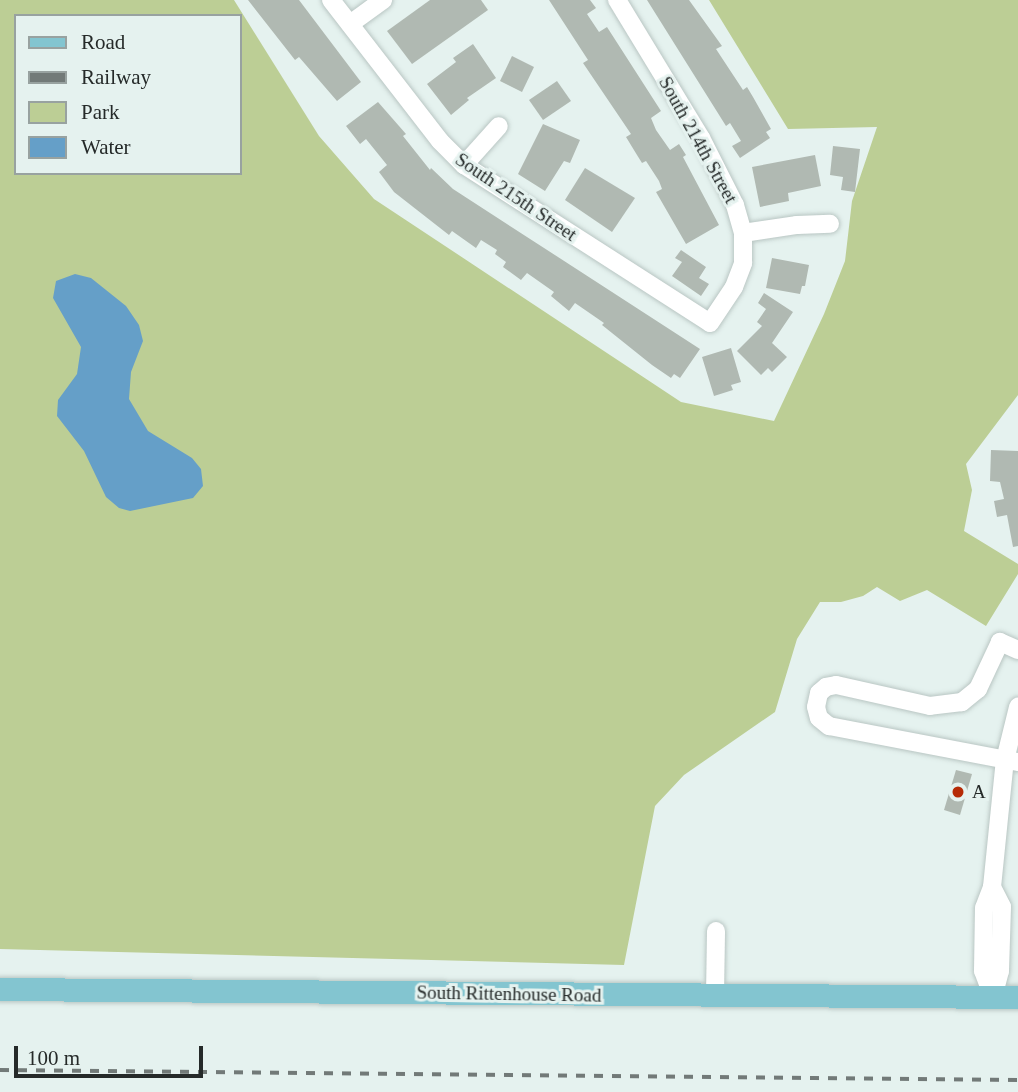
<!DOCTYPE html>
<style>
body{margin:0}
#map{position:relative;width:1018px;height:1092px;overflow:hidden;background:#e5f2ef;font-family:Georgia,serif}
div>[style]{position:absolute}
.green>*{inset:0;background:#bcce95}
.water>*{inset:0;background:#659fc8}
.building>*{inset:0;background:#b0b9b2}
.roads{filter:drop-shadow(0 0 2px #b9c6c3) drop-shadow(0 0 2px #b9c6c3)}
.minor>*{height:18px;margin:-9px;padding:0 9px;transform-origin:9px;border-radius:9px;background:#fff}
.major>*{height:23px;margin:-11.5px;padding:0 11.5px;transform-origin:11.5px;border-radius:11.5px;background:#83c5d0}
.rail>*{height:3.5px;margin-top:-1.75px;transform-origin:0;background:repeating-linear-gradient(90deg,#727a78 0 9px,transparent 0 18px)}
.dots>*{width:19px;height:19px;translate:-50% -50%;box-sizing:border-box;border:4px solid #e5f2ef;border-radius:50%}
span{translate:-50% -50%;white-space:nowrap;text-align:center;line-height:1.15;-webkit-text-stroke:6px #e5f2ef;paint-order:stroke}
.street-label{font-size:19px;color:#252a29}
.poi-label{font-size:19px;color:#252a29}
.left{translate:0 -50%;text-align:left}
.legend{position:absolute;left:14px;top:14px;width:228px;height:161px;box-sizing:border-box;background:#e5f2ef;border:2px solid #98a2a0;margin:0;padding:9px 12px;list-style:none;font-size:21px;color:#252a29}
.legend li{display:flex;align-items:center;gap:14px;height:35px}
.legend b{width:35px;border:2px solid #98a2a0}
.scale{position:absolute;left:14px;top:1046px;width:189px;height:32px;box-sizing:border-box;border:4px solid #252a29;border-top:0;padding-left:9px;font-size:21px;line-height:24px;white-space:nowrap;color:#252a29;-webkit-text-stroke:5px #e5f2ef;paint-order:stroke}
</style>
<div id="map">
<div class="green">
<i style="clip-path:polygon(evenodd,0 0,234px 0,319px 136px,374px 199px,681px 402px,774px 421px,824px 314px,845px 261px,852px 201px,877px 127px,788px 129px,709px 0,1018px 0,1018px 395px,966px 464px,972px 490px,964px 531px,1018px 564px,1018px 574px,986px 626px,927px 590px,900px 601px,877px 587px,863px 596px,841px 602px,820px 602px,797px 639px,775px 712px,684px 775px,655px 806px,624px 965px,0 949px,0 0,16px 16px,240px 16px,240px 173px,16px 173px,16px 16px)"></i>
</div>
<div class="water">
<i style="clip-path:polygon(75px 274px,91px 278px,126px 306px,139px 325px,143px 341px,131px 372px,129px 399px,148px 431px,192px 458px,201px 469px,203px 486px,193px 498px,130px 511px,119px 508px,106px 497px,84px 451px,57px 416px,58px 400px,77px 374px,81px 347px,53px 298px,56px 281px)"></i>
</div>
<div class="building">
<i style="clip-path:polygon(248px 0,299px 0,361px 82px,337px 101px,299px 57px,295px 60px)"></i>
<i style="clip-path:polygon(430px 0,481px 0,488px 10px,412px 64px,387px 31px)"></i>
<i style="clip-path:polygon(549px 0,590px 0,596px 8px,587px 14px,599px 32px,607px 27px,661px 111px,651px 118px,656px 130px,670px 150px,679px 144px,686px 155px,683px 157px,719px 225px,686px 244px,656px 192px,662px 189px,659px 181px,646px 161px,642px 163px,637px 155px,626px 137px,631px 134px,583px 63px,588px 60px)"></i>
<i style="clip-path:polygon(647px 0,689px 0,722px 46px,716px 49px,743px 90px,747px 87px,753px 97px,771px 129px,766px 132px,770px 138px,740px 158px,732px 146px,741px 141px,730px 123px,726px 126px)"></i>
<i style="clip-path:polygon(473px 44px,496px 78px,467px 98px,469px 100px,451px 115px,427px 84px,456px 62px,453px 58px)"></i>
<i style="clip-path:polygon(512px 56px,534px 67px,522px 92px,500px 81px)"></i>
<i style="clip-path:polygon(557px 81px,571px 101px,543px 120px,529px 100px)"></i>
<i style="clip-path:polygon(378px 102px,406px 134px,403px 136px,430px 170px,431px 168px,453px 189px,700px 349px,680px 378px,674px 374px,671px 378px,652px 365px,602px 325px,604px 323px,575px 303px,569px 311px,551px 296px,554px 292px,527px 273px,521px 280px,503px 267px,506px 262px,495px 254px,497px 250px,481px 240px,476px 248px,452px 231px,449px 235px,394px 192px,379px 172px,387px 165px,366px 139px,360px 144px,346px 126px)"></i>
<i style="clip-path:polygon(543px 124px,580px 140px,570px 163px,564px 161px,545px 191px,518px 174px)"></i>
<i style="clip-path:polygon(833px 146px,860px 149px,855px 192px,841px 190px,843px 177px,830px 175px)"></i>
<i style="clip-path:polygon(815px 155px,821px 186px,788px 193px,789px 201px,760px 207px,752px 167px)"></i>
<i style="clip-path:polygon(585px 168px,635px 198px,612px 232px,565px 200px)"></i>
<i style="clip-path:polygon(681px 250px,706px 267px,699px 278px,709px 284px,701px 296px,672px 276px,682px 262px,675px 258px)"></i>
<i style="clip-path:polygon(772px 258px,809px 265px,805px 286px,802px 286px,800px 294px,766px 288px)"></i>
<i style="clip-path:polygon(764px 293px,793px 312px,772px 343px,787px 357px,772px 372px,768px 368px,761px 375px,737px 351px,762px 326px,757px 322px,766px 309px,758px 303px)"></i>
<i style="clip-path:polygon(731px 348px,741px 382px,731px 385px,733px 390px,714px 396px,702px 357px)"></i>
<i style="clip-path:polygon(991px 450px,1018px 451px,1018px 546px,1013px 547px,1007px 515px,997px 517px,994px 501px,1004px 499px,1000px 482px,990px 481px)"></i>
<i style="clip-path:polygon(956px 770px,972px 774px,960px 815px,944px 810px)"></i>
</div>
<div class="roads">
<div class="minor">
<i style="left:331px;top:0;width:178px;rotate:52.3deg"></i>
<i style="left:440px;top:141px;width:34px;rotate:45deg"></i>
<i style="left:464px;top:165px;width:292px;rotate:32.7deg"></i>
<i style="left:710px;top:323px;width:43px;rotate:-56.3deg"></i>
<i style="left:734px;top:287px;width:26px;rotate:-69deg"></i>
<i style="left:743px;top:263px;width:30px;rotate:-90deg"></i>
<i style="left:743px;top:233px;width:29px;rotate:-106deg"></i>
<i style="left:735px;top:205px;width:75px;rotate:-116.9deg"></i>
<i style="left:701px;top:138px;width:162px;rotate:-121.3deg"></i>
<i style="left:350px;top:24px;width:41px;rotate:-36deg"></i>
<i style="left:464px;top:165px;width:52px;rotate:-48.1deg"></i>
<i style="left:743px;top:233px;width:55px;rotate:-8.4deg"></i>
<i style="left:797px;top:225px;width:33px;rotate:-2deg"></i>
<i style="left:1018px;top:650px;width:20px;rotate:-156deg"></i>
<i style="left:1000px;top:642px;width:52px;rotate:115.1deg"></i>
<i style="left:978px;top:689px;width:21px;rotate:141deg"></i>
<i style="left:962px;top:702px;width:32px;rotate:173deg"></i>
<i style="left:930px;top:706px;width:96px;rotate:-167.4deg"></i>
<i style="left:836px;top:685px;width:10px;rotate:169deg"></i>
<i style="left:826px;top:687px;width:9px;rotate:139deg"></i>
<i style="left:819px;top:693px;width:14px;rotate:102deg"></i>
<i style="left:816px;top:707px;width:11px;rotate:75deg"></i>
<i style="left:819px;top:718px;width:13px;rotate:39deg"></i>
<i style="left:829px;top:726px;width:192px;rotate:10.8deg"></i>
<i style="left:992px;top:887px;width:22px;rotate:63deg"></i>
<i style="left:1002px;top:907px;width:64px;rotate:91.8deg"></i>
<i style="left:1000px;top:971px;width:27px;rotate:105deg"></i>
<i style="left:715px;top:996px;width:65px;rotate:-89.1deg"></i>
<i style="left:993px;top:997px;width:28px;rotate:-111deg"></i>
<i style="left:983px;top:971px;width:63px;rotate:-89.1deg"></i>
<i style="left:984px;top:908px;width:22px;rotate:-69deg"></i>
<i style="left:992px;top:887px;width:128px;rotate:-84.2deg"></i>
<i style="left:1005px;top:760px;width:55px;rotate:-76.2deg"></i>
</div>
<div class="major">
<i style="left:0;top:989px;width:1018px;rotate:0.45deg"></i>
</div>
</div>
<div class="rail">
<i style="left:0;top:1070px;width:1018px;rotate:0.56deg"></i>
</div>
<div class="dots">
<i style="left:958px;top:792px;background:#b62b07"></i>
</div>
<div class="street-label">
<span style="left:698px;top:140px;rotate:61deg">South 214th Street</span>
<span style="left:516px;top:197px;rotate:34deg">South 215th Street</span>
<span style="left:509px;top:994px;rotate:1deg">South Rittenhouse Road</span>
</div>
<div class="poi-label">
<span class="left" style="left:972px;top:792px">A</span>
</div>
<ul class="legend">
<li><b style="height:9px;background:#83c5d0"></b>Road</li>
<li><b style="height:9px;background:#727a78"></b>Railway</li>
<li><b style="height:19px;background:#bcce95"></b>Park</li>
<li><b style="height:19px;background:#659fc8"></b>Water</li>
</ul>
<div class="scale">100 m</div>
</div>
